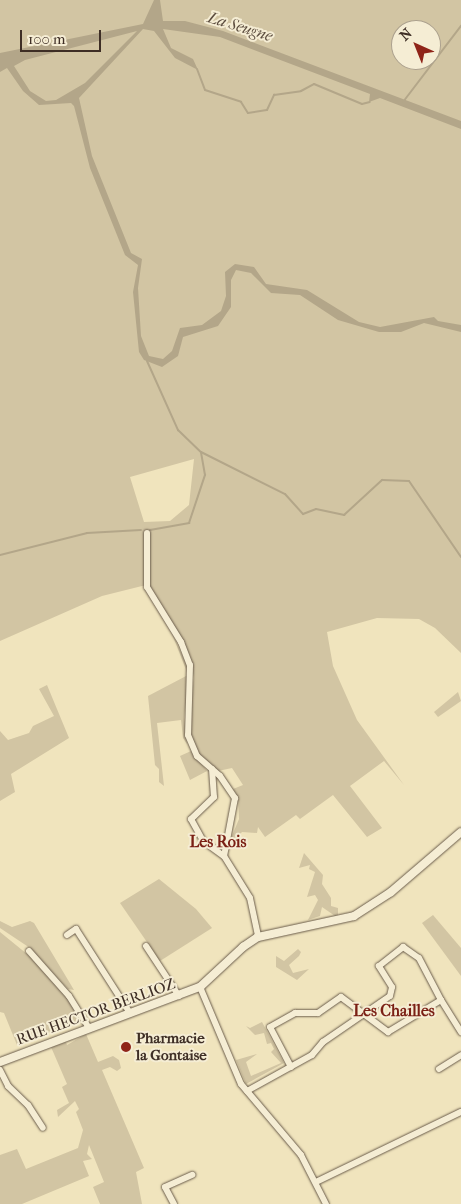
<!DOCTYPE html>
<style>
body{margin:0}
#map{position:relative;width:461px;height:1204px;overflow:hidden;background:#f0e4bd;font-family:"IM FELL French Canon",serif}
div>[style]{position:absolute}
.green>*{inset:0;background:#d2c5a3}
.water>*{inset:0;background:#b3a689}
.stream>*{height:2px;margin:-1px;padding:0 1px;transform-origin:1px;border-radius:1px;background:#b3a689}
.roads{filter:drop-shadow(0 0 1px #6a5c4b) drop-shadow(0 0 1px #6a5c4b)}
.minor>*{height:6px;margin:-3px;padding:0 3px;transform-origin:3px;border-radius:3px;background:#f5edd4}
.tertiary>*{height:8px;margin:-4px;padding:0 4px;transform-origin:4px;border-radius:4px;background:#f5edd4}
.dots>*{width:14px;height:14px;translate:-50% -50%;box-sizing:border-box;border:2px solid #f5edd4;border-radius:50%}
span{translate:-50% -50%;white-space:nowrap;text-align:center;line-height:1.15;-webkit-text-stroke:4px #f5edd4;paint-order:stroke}
.street-label{font-size:15px;color:#3e2e25}
.poi-label{font-size:15px;color:#3e2e25;font-weight:700}
.left{translate:0 -50%;text-align:left}
.water-label{font-size:16px;color:#5b4c3e;font-style:italic}
.neighbourhood-label{font-size:16px;color:#7a1f14;font-weight:700}
.north{position:absolute;left:391px;top:20px;width:50px;height:50px;box-sizing:border-box;background:#f5edd4;border:1px solid #aca18e;border-radius:50%;rotate:316deg;font-size:14px;font-weight:700;line-height:20px;text-align:center;color:#3e2e25}
.north::after{content:'';display:block;margin:auto;width:18px;height:22px;background:#8f2418;clip-path:polygon(50% 0,100% 100%,50% 72%,0 100%)}
.scale{position:absolute;left:20px;top:30px;width:81px;height:22px;box-sizing:border-box;border:2px solid #3e2e25;border-top:0;padding-left:6px;font-size:15px;line-height:18px;white-space:nowrap;color:#3e2e25;-webkit-text-stroke:4px #f5edd4;paint-order:stroke}
</style>
<div id="map">
<div class="green">
<i style="clip-path:polygon(evenodd,0 0,461px 0,461px 653px,435px 628px,419px 619px,377px 618px,327px 632px,333px 666px,357px 720px,404px 785px,384px 761px,350px 786px,382px 828px,367px 837px,333px 795px,300px 819px,296px 815px,265px 837px,258px 827px,257px 833px,242px 832px,227px 848px,239px 819px,238px 797px,233px 789px,243px 785px,232px 768px,218px 771px,201px 758px,194px 745px,188px 726px,194px 678px,190px 656px,146px 585px,102px 596px,0 641px,0 0,401px 30px,431px 30px,431px 60px,401px 60px,401px 30px,0 0,194px 459px,189px 505px,170px 521px,144px 522px,130px 477px,194px 459px)"></i>
<i style="clip-path:polygon(171px 631px,190px 672px,184px 717px,187px 744px,183px 738px,181px 720px,157px 723px,164px 786px,159px 782px,159px 769px,155px 765px,148px 696px,188px 675px)"></i>
<i style="clip-path:polygon(47px 685px,69px 738px,11px 774px,15px 792px,0 801px,0 731px,8px 740px,29px 733px,33px 726px,54px 716px,39px 689px)"></i>
<i style="clip-path:polygon(458px 692px,461px 701px,438px 717px,434px 712px)"></i>
<i style="clip-path:polygon(191px 751px,207px 771px,190px 780px,180px 756px)"></i>
<i style="clip-path:polygon(304px 853px,323px 875px,322px 884px,331px 898px,331px 906px,338px 908px,338px 918px,322px 907px,320px 916px,308px 920px,318px 900px,315px 895px,307px 897px,315px 872px,309px 869px,310px 865px,299px 868px)"></i>
<i style="clip-path:polygon(159px 879px,196px 909px,212px 928px,160px 961px,120px 903px)"></i>
<i style="clip-path:polygon(433px 915px,461px 948px,461px 976px,422px 923px)"></i>
<i style="clip-path:polygon(0 921px,12px 927px,30px 921px,34px 923px,74px 990px,68px 989px,27px 946px,0 928px)"></i>
<i style="clip-path:polygon(0 932px,38px 963px,64px 992px,82px 1020px,17px 1045px,4px 1013px,0 1012px)"></i>
<i style="clip-path:polygon(298px 949px,301px 952px,299px 956px,289px 965px,293px 973px,309px 969px,297px 980px,276px 967px,276px 956px,284px 961px)"></i>
<i style="clip-path:polygon(262px 1022px,284px 1063px,246px 1084px,236px 1060px,257px 1054px,246px 1062px,251px 1076px,281px 1063px,271px 1052px,274px 1049px,271px 1043px,267px 1044px,264px 1033px,255px 1035px,246px 1026px,250px 1028px)"></i>
<i style="clip-path:polygon(86px 1034px,98px 1062px,113px 1056px,119px 1060px,121px 1068px,117px 1071px,110px 1067px,102px 1070px,144px 1168px,136px 1172px,142px 1204px,100px 1204px,93px 1187px,104px 1182px,89px 1145px,87px 1154px,92px 1159px,83px 1161px,89px 1176px,22px 1204px,0 1204px,0 1155px,17px 1149px,26px 1169px,78px 1148px,83px 1130px,76px 1112px,79px 1109px,75px 1101px,58px 1117px,57px 1110px,69px 1103px,62px 1087px,67px 1084px,51px 1047px,66px 1042px,67px 1045px)"></i>
</div>
<div class="water">
<i style="clip-path:polygon(evenodd,154px 0,160px 0,163px 21px,185px 21px,223px 31px,461px 121px,461px 129px,380px 98px,369px 102px,370px 94px,220px 37px,163px 29px,171px 48px,193px 59px,198px 70px,175px 58px,154px 31px,143px 29px,79px 98px,92px 156px,131px 253px,142px 259px,138px 288px,141px 336px,149px 356px,163px 359px,172px 351px,180px 328px,202px 325px,221px 311px,226px 296px,225px 272px,235px 264px,254px 267px,266px 284px,307px 290px,359px 322px,380px 327px,434px 317px,438px 321px,461px 325px,461px 332px,424px 323px,401px 332px,379px 332px,338px 320px,300px 295px,271px 293px,251px 273px,236px 270px,231px 280px,231px 307px,218px 326px,183px 337px,178px 356px,162px 367px,144px 360px,139px 352px,133px 292px,138px 265px,125px 255px,90px 168px,74px 106px,71px 103px,39px 105px,23px 91px,7px 68px,0 72px,0 53px,143px 24px,154px 0,137px 31px,85px 83px,56px 100px,46px 101px,30px 91px,14px 66px,25px 60px,137px 31px)"></i>
</div>
<div class="stream">
<i style="left:197px;top:69px;width:22px;rotate:69deg"></i>
<i style="left:205px;top:90px;width:38px;rotate:18deg"></i>
<i style="left:241px;top:102px;width:13px;rotate:58deg"></i>
<i style="left:248px;top:113px;width:19px;rotate:-9deg"></i>
<i style="left:267px;top:110px;width:17px;rotate:-65deg"></i>
<i style="left:274px;top:95px;width:27px;rotate:-8deg"></i>
<i style="left:301px;top:91px;width:15px;rotate:-28deg"></i>
<i style="left:314px;top:84px;width:52px;rotate:22.6deg"></i>
<i style="left:362px;top:104px;width:8px;rotate:-14deg"></i>
<i style="left:403px;top:102px;width:96px;rotate:-52.7deg"></i>
<i style="left:147px;top:361px;width:76px;rotate:65.8deg"></i>
<i style="left:178px;top:430px;width:32px;rotate:44deg"></i>
<i style="left:201px;top:452px;width:94px;rotate:26.6deg"></i>
<i style="left:285px;top:494px;width:27px;rotate:48deg"></i>
<i style="left:303px;top:514px;width:14px;rotate:-21deg"></i>
<i style="left:316px;top:509px;width:29px;rotate:12deg"></i>
<i style="left:344px;top:515px;width:52px;rotate:-42.6deg"></i>
<i style="left:382px;top:480px;width:27px;rotate:2deg"></i>
<i style="left:409px;top:481px;width:92px;rotate:55.6deg"></i>
<i style="left:150px;top:530px;width:40px;rotate:-10deg"></i>
<i style="left:189px;top:523px;width:51px;rotate:-71.6deg"></i>
<i style="left:205px;top:475px;width:23px;rotate:-100deg"></i>
<i style="left:0;top:555px;width:90px;rotate:-14.2deg"></i>
<i style="left:87px;top:533px;width:54px;rotate:-3.2deg"></i>
</div>
<div class="roads">
<div class="minor">
<i style="left:147px;top:533px;width:54px;rotate:90deg"></i>
<i style="left:147px;top:587px;width:65px;rotate:58.3deg"></i>
<i style="left:181px;top:642px;width:25px;rotate:69deg"></i>
<i style="left:190px;top:665px;width:70px;rotate:91.6deg"></i>
<i style="left:188px;top:735px;width:23px;rotate:67deg"></i>
<i style="left:197px;top:756px;width:30px;rotate:41deg"></i>
<i style="left:220px;top:776px;width:27px;rotate:56deg"></i>
<i style="left:235px;top:798px;width:59px;rotate:100.7deg"></i>
<i style="left:224px;top:856px;width:49px;rotate:58.2deg"></i>
<i style="left:250px;top:898px;width:40px;rotate:78deg"></i>
<i style="left:212px;top:769px;width:28px;rotate:86deg"></i>
<i style="left:214px;top:797px;width:32px;rotate:136deg"></i>
<i style="left:191px;top:819px;width:25px;rotate:61deg"></i>
<i style="left:203px;top:841px;width:26px;rotate:36deg"></i>
<i style="left:67px;top:935px;width:11px;rotate:-34deg"></i>
<i style="left:76px;top:929px;width:100px;rotate:57.3deg"></i>
<i style="left:146px;top:946px;width:60px;rotate:56.6deg"></i>
<i style="left:29px;top:951px;width:60px;rotate:48.4deg"></i>
<i style="left:69px;top:996px;width:38px;rotate:58deg"></i>
<i style="left:200px;top:987px;width:105px;rotate:67.1deg"></i>
<i style="left:241px;top:1084px;width:93px;rotate:49.8deg"></i>
<i style="left:301px;top:1155px;width:55px;rotate:63deg"></i>
<i style="left:291px;top:1067px;width:45px;rotate:-117.7deg"></i>
<i style="left:270px;top:1027px;width:29px;rotate:-29deg"></i>
<i style="left:295px;top:1013px;width:23px"></i>
<i style="left:318px;top:1013px;width:28px;rotate:-35deg"></i>
<i style="left:341px;top:997px;width:59px;rotate:36.7deg"></i>
<i style="left:388px;top:1032px;width:62px;rotate:-31.1deg"></i>
<i style="left:441px;top:1000px;width:38px;rotate:58deg"></i>
<i style="left:439px;top:1069px;width:26px;rotate:-32deg"></i>
<i style="left:0;top:1070px;width:18px;rotate:63deg"></i>
<i style="left:8px;top:1086px;width:28px;rotate:44deg"></i>
<i style="left:28px;top:1105px;width:27px;rotate:57deg"></i>
<i style="left:247px;top:1091px;width:74px;rotate:-29deg"></i>
<i style="left:312px;top:1055px;width:17px;rotate:-50deg"></i>
<i style="left:323px;top:1042px;width:81px;rotate:-34.5deg"></i>
<i style="left:390px;top:996px;width:9px;rotate:-77deg"></i>
<i style="left:392px;top:987px;width:25px;rotate:-122deg"></i>
<i style="left:379px;top:966px;width:31px;rotate:-38deg"></i>
<i style="left:403px;top:947px;width:19px;rotate:35deg"></i>
<i style="left:419px;top:958px;width:47px;rotate:62.4deg"></i>
<i style="left:318px;top:1181px;width:159px;rotate:-25.8deg"></i>
<i style="left:174px;top:1204px;width:19px;rotate:-118deg"></i>
<i style="left:165px;top:1187px;width:30px;rotate:-24deg"></i>
</div>
<div class="tertiary">
<i style="left:0;top:1062px;width:214px;rotate:-20.6deg"></i>
<i style="left:200px;top:987px;width:59px;rotate:-42.9deg"></i>
<i style="left:243px;top:947px;width:18px;rotate:-34deg"></i>
<i style="left:258px;top:937px;width:98px;rotate:-12.3deg"></i>
<i style="left:354px;top:916px;width:44px;rotate:-33deg"></i>
<i style="left:391px;top:892px;width:92px;rotate:-40.6deg"></i>
</div>
</div>
<div class="dots">
<i style="left:126px;top:1047px;background:#8f2418"></i>
</div>
<div class="street-label">
<span style="left:96px;top:1012px;rotate:-20deg">RUE HECTOR BERLIOZ</span>
</div>
<div class="poi-label">
<span class="left" style="left:136px;top:1047px">Pharmacie<br>la Gontaise</span>
</div>
<div class="water-label">
<span style="left:240px;top:27px;rotate:17deg">La Seugne</span>
</div>
<div class="neighbourhood-label">
<span style="left:218px;top:842px">Les Rois</span>
<span style="left:394px;top:1011px">Les Chailles</span>
</div>
<div class="north">N</div>
<div class="scale">100 m</div>
</div>
